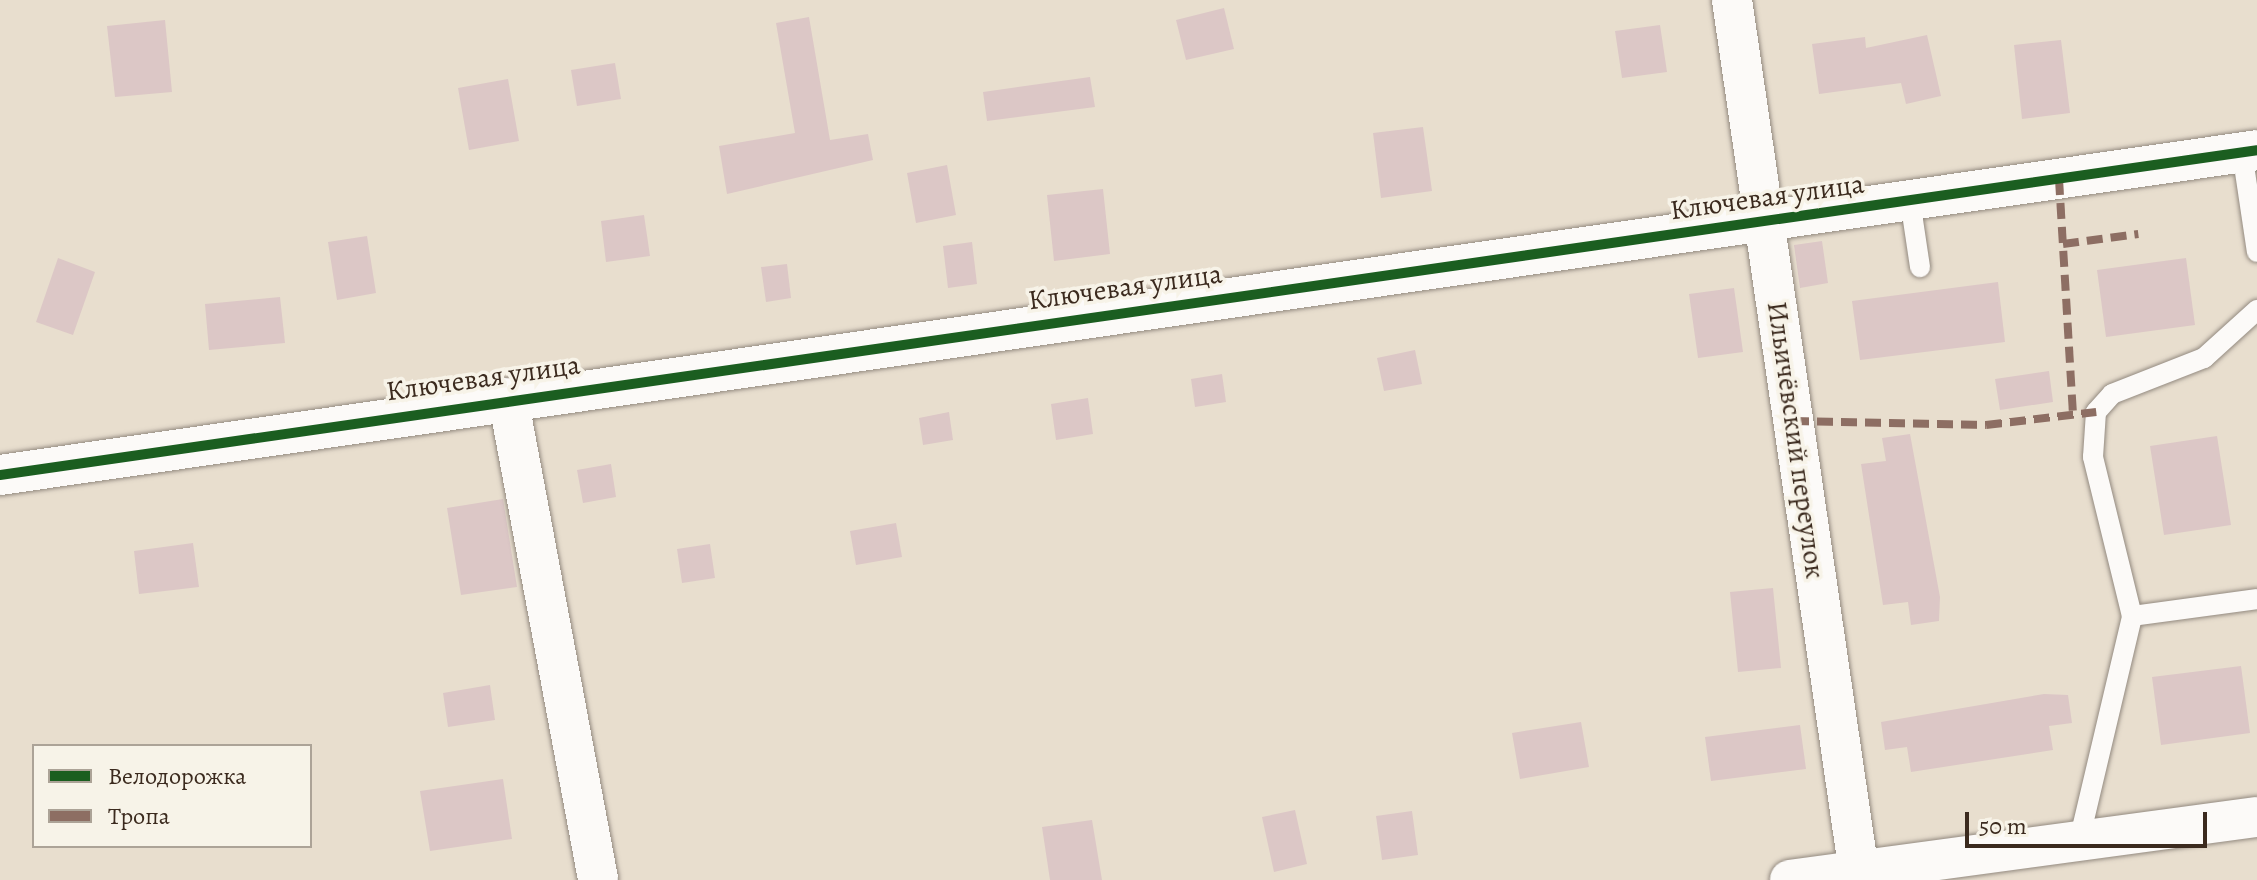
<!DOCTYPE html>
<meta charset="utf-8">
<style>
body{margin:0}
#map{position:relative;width:2257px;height:880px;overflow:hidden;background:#e8dece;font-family:Alegreya,serif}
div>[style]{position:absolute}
.building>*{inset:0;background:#dcc7c6}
.roads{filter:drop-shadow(0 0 2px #938a80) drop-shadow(0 0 2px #938a80)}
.lane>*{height:20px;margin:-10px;padding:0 10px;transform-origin:10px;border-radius:10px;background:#fcfaf8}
.street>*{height:40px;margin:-20px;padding:0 20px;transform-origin:20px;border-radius:20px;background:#fcfaf8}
.quiet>*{height:8px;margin-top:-4px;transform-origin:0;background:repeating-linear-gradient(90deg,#8d6e63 0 16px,transparent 0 24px)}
.cycleway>*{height:10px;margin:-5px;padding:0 5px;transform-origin:5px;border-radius:5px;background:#1b5e20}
span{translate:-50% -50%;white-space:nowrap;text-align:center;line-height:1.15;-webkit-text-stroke:7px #f7f3e8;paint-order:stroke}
.street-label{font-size:28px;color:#3b2a1e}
.legend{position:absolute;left:32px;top:744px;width:280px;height:104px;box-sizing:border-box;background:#f7f3e8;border:2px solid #aca397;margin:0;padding:10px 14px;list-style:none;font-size:24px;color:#3b2a1e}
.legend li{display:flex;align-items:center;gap:16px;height:40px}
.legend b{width:40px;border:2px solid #aca397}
.scale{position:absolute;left:1965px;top:812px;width:242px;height:36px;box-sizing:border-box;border:4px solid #3b2a1e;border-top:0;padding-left:10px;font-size:24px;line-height:28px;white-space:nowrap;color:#3b2a1e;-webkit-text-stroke:6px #f7f3e8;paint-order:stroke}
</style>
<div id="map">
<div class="building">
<i style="clip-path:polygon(1224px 8px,1234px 49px,1186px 60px,1176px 20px)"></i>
<i style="clip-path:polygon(809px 17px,830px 140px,868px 134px,873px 160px,727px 194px,719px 146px,795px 133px,776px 23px)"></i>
<i style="clip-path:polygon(165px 20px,172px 92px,115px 97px,107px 26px)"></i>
<i style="clip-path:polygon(1660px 25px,1667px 72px,1622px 78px,1615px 31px)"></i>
<i style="clip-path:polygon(1927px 35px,1941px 96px,1906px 104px,1901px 83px,1819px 94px,1812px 44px,1865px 37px,1866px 48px)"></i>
<i style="clip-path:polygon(2061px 40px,2070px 113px,2022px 119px,2014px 45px)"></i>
<i style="clip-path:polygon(615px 63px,621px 99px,577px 106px,571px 70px)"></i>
<i style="clip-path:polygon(1090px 77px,1095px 107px,987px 121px,983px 92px)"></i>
<i style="clip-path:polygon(508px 79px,519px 141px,469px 150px,458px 88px)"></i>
<i style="clip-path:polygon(1423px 127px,1432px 191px,1381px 198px,1373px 133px)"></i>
<i style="clip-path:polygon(947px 165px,956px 215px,916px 223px,907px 173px)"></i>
<i style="clip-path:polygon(1103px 189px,1110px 254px,1054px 261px,1047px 195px)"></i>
<i style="clip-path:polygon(644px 215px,650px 256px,606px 262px,601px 221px)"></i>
<i style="clip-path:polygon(367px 236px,376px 293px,337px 300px,328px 242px)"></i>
<i style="clip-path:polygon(1822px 241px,1828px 283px,1800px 288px,1794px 245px)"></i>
<i style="clip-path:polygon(972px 242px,977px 284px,948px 288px,943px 246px)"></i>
<i style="clip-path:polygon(58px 258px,95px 272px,73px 335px,36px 322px)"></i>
<i style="clip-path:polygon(2186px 258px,2195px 325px,2106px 337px,2097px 270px)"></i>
<i style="clip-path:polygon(787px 264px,791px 298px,766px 302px,761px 267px)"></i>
<i style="clip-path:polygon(1998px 282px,2005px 342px,1860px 360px,1852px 301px)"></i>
<i style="clip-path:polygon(1734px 288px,1743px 352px,1698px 358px,1689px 294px)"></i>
<i style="clip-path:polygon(280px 297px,285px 343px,209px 350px,205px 304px)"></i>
<i style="clip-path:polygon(1415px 350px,1422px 384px,1384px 391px,1377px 358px)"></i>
<i style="clip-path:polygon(2049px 371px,2053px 402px,2000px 410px,1995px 379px)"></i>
<i style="clip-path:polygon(1222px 374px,1226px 402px,1195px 407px,1191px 379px)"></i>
<i style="clip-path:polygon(1088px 398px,1093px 434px,1056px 440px,1051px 404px)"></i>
<i style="clip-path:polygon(949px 412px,953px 440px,923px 445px,919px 418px)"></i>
<i style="clip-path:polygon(1910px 434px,1940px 597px,1939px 621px,1911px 625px,1908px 602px,1883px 605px,1861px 464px,1886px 461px,1882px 438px)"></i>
<i style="clip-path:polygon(2217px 436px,2231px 525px,2164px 535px,2150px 446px)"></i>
<i style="clip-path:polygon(611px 464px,616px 497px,583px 503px,577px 470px)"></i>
<i style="clip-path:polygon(503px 499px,517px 587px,461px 595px,447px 508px)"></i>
<i style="clip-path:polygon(896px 523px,902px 557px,856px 565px,850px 531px)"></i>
<i style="clip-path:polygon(193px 543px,199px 587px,139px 594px,134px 551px)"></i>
<i style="clip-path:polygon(710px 544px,715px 578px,682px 583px,677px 549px)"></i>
<i style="clip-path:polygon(1773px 588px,1781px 668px,1738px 672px,1730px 592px)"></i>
<i style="clip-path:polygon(2241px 666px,2250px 733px,2161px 745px,2152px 677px)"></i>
<i style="clip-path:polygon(490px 685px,495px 720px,448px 727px,443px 693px)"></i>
<i style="clip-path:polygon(2044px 694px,2068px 695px,2072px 723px,2049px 726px,2053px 750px,1911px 772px,1907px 747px,1885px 750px,1881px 722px)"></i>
<i style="clip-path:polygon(1581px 722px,1589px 767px,1520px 779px,1512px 733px)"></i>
<i style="clip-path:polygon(1800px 725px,1806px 769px,1711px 781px,1705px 737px)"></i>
<i style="clip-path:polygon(503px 779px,512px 839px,430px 851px,420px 791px)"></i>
<i style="clip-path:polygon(1295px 810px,1307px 864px,1274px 872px,1262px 817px)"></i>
<i style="clip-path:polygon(1412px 811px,1418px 855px,1382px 860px,1376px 816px)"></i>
<i style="clip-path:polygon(1092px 820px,1102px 880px,1050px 880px,1042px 827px)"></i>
</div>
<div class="roads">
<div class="lane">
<i style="left:2242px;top:152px;width:101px;rotate:81.5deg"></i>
<i style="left:1910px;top:200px;width:68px;rotate:81.5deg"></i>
<i style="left:2132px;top:616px;width:126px;rotate:-7.7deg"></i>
<i style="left:2079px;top:841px;width:231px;rotate:-76.7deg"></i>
<i style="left:2132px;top:616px;width:164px;rotate:-103.8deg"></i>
<i style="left:2093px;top:457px;width:45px;rotate:-86.2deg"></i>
<i style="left:2096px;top:412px;width:24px;rotate:-48deg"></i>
<i style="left:2112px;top:394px;width:99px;rotate:-21.4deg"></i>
<i style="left:2204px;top:358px;width:72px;rotate:-42.2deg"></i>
</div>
<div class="street">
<i style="left:1732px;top:0;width:889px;rotate:81.72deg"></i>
<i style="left:508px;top:398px;width:490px;rotate:79.4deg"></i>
<i style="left:0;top:475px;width:2280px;rotate:-8.19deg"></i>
<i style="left:1790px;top:880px;width:471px;rotate:-7.7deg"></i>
</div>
</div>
<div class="quiet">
<i style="left:2059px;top:179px;width:233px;rotate:86.6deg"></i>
<i style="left:2063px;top:244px;width:76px;rotate:-7.6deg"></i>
<i style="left:1793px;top:421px;width:193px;rotate:1.2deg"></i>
<i style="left:1986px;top:425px;width:111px;rotate:-6.7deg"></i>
</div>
<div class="cycleway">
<i style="left:0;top:475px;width:2280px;rotate:-8.19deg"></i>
</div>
<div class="street-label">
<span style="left:1767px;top:197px;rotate:-8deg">Ключевая улица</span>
<span style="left:1125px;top:287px;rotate:-8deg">Ключевая улица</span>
<span style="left:483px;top:378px;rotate:-8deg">Ключевая улица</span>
<span style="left:1796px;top:440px;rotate:82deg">Ильичёвский переулок</span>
</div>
<ul class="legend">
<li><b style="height:10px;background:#1b5e20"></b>Велодорожка</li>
<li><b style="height:10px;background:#8d6e63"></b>Тропа</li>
</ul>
<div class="scale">50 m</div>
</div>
